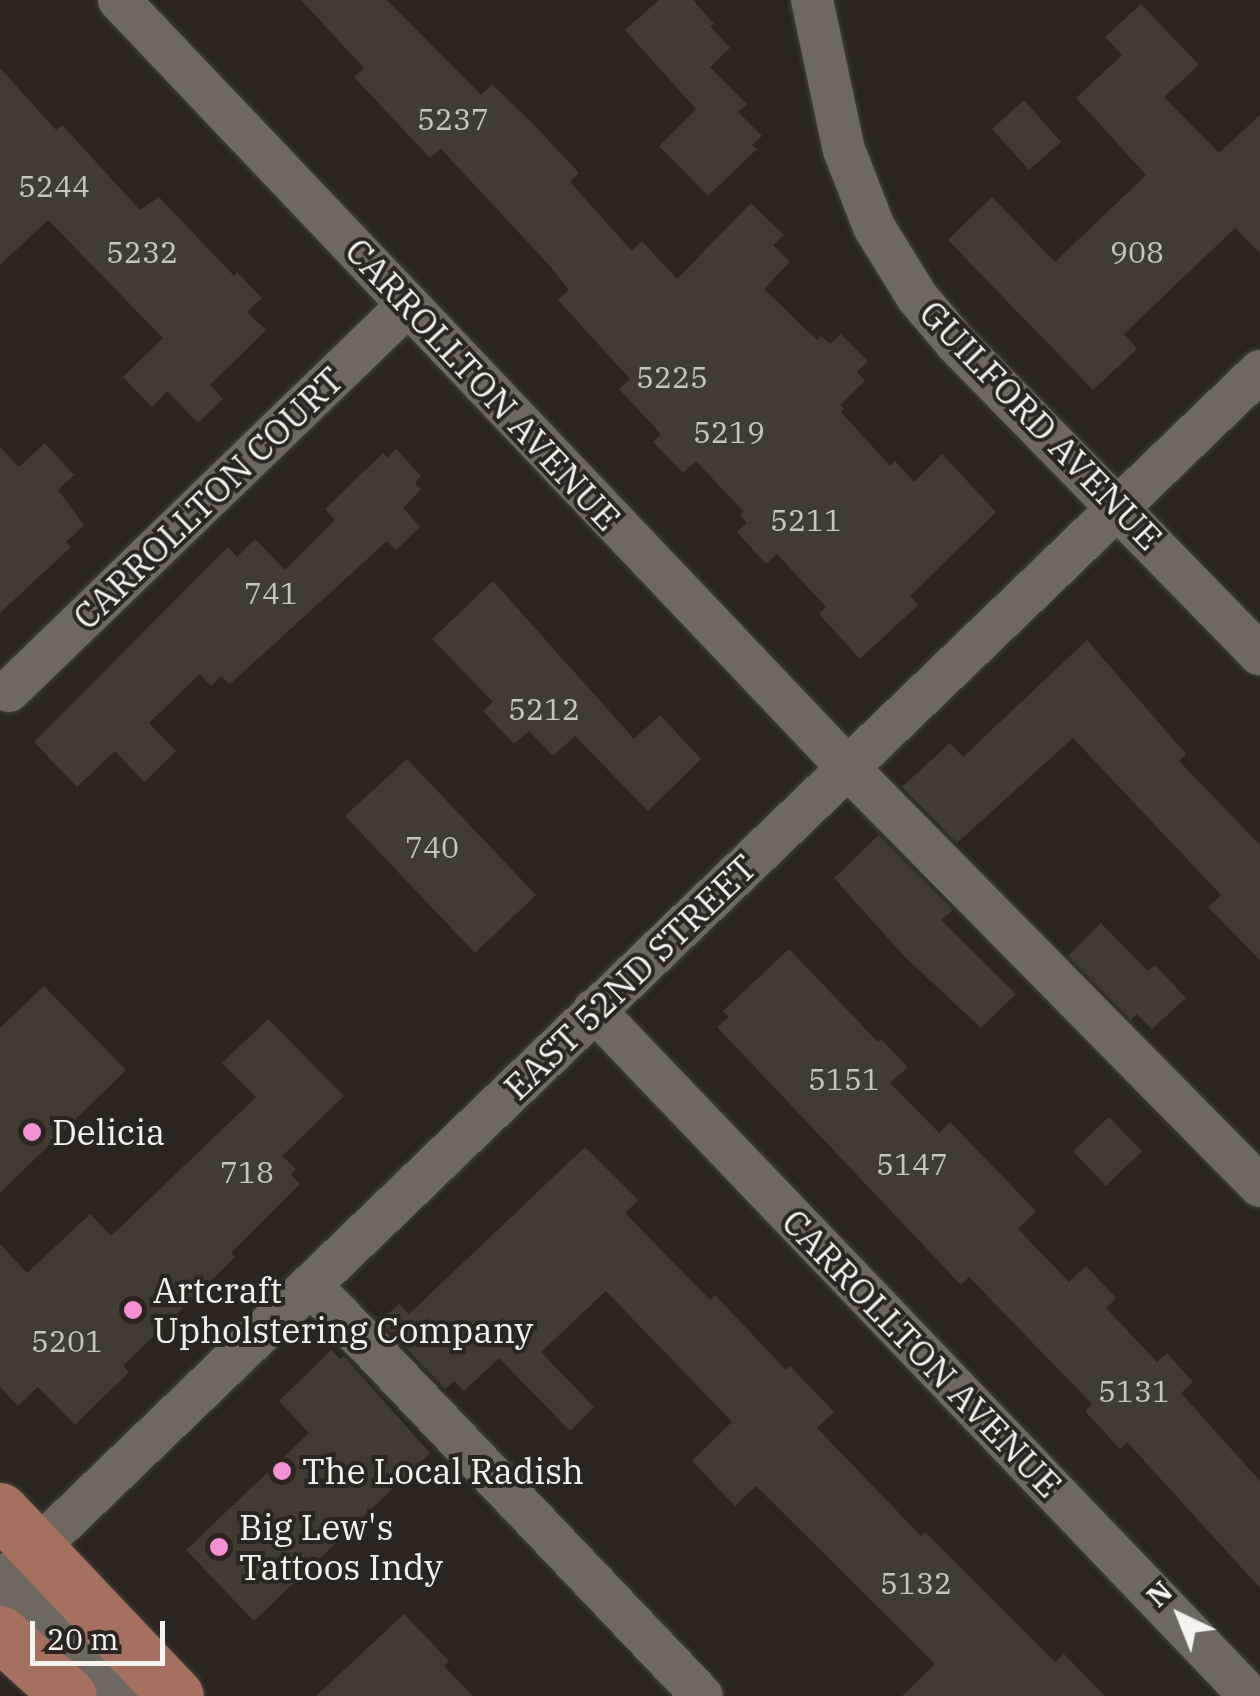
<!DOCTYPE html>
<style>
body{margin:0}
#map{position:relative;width:1260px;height:1696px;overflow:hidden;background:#2c251f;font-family:"IBM Plex Serif",serif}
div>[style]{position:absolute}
.building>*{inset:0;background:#423b34}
.roads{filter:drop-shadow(0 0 2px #46403b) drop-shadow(0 0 2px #46403b)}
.minor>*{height:42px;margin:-21px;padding:0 21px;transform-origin:21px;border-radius:21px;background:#6f6860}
.major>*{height:55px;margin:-27.5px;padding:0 27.5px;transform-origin:27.5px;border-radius:27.5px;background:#a67060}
.dots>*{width:28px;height:28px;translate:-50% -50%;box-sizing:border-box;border:5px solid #2c251f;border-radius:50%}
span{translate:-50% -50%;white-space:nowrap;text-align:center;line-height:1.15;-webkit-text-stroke:8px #2c251f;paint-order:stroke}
.number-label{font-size:30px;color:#c8c4bf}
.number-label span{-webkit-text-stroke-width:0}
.street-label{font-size:35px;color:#f5f1ed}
.poi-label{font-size:35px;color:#f5f1ed}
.left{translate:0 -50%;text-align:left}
.north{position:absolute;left:1130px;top:1566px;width:100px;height:100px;-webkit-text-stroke:8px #2c251f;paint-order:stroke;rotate:317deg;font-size:28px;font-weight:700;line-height:40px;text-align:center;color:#f5f1ed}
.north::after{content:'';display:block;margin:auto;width:35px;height:45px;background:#f5f1ed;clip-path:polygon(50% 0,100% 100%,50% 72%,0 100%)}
.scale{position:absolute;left:30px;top:1621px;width:135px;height:45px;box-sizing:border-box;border:5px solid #f5f1ed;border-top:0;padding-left:12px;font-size:30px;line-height:35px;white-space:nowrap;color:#f5f1ed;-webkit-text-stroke:8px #2c251f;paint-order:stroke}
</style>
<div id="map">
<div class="building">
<i style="clip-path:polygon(301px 0,387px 0,481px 95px,492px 84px,536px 127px,579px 173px,570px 182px,632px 251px,642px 241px,677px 279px,751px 203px,784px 235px,773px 245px,790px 262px,764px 289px,817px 340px,821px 336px,830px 344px,841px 334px,868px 361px,857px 372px,865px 381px,840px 405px,844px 409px,841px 412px,890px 466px,895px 461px,914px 482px,942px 454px,996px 512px,910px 596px,918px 605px,860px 659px,819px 614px,826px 607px,777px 554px,766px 564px,737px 532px,747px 523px,740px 515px,744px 512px,696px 461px,683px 473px,653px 442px,661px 434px,619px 389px,630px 379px,558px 300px,569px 290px,550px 266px,441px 149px,430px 158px,354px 77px,364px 68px)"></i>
<i style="clip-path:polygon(659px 0,693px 0,714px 24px,710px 26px,730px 48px,710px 67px,747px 104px,738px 112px,762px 136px,752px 145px,757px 149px,708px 196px,659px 146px,696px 109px,625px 30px)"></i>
<i style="clip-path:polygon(1141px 4px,1199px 65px,1164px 97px,1219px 153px,1260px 115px,1260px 253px,1235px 228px,1124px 334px,1137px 349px,1093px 390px,948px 240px,992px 197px,1055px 262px,1146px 175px,1076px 98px,1122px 55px,1105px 37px)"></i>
<i style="clip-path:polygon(0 68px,56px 130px,62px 125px,140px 210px,159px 197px,234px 276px,237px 272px,262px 298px,247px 312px,266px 330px,210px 385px,223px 399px,198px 423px,167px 391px,152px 407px,123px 377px,163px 338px,48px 220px,0 265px)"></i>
<i style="clip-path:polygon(1024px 100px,1061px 142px,1029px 170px,992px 129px)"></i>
<i style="clip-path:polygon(45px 443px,74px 475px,58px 490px,84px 525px,66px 542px,71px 547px,0 613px,0 447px,19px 467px)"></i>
<i style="clip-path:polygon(396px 449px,421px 476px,415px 483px,421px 489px,403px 508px,420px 527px,396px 550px,387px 541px,230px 684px,221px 676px,211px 686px,200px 674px,149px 723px,176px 751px,144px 782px,115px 751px,77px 787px,34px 742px,228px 547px,237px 557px,255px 539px,285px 570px,335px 520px,325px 509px,383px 453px,387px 458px)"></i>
<i style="clip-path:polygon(493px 581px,634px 739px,660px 715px,701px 759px,648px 811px,575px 736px,553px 756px,529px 731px,514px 744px,483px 711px,493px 702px,432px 639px)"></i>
<i style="clip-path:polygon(1087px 640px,1186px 754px,1179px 761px,1260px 845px,1260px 960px,1208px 907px,1221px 895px,1073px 738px,957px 843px,902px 787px,950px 743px,963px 757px)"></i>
<i style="clip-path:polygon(407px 759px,536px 895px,475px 953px,345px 816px)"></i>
<i style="clip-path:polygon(879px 835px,953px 910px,941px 920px,1016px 994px,981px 1028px,904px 956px,834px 878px)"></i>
<i style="clip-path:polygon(1101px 923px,1148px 971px,1155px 965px,1186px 998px,1152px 1029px,1137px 1014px,1131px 1020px,1068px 956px)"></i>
<i style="clip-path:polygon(789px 949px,878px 1042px,881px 1039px,908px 1067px,890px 1083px,939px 1133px,950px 1122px,1036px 1211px,1018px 1229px,1069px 1282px,1086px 1266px,1116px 1298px,1106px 1308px,1157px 1362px,1167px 1353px,1193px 1382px,1181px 1393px,1260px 1481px,1260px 1588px,1127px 1442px,1120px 1449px,1085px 1411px,1092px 1404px,969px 1277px,961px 1285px,717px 1027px,729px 1017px,723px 1011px)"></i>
<i style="clip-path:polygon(44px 986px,126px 1070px,0 1193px,0 1028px)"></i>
<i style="clip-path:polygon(268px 1019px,344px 1096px,282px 1156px,296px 1169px,291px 1174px,300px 1184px,231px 1253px,235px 1257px,123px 1366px,129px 1372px,75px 1425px,38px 1387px,18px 1406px,0 1387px,0 1244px,27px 1273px,90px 1214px,111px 1236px,256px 1097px,222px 1063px)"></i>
<i style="clip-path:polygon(1109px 1117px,1142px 1151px,1106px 1186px,1073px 1151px)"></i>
<i style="clip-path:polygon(585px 1147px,638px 1200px,625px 1213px,710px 1300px,715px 1295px,786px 1370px,790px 1366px,834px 1412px,817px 1428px,921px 1536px,925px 1532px,1055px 1662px,1064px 1654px,1105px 1696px,902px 1696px,935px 1664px,756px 1486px,735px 1506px,692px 1461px,732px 1422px,606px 1291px,541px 1352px,594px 1407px,570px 1431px,499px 1358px,464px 1391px,454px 1381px,445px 1389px,380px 1321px,399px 1304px,409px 1314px)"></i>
<i style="clip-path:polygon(331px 1350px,340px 1359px,344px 1356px,430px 1453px,254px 1621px,186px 1550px,309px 1433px,279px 1401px)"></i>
<i style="clip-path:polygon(404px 1614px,449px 1661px,444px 1666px,473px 1696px,316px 1696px)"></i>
</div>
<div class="roads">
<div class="minor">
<i style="left:119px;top:0;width:1059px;rotate:46.49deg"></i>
<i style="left:848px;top:768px;width:587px;rotate:45.41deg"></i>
<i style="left:812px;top:0;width:153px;rotate:78deg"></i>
<i style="left:844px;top:150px;width:83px;rotate:68.7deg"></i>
<i style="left:874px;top:227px;width:82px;rotate:58.4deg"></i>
<i style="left:917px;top:297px;width:60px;rotate:49.7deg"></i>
<i style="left:956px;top:343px;width:435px;rotate:45.7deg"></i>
<i style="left:9px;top:691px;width:555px;rotate:-44.05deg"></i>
<i style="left:594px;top:1010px;width:949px;rotate:46.28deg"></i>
<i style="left:311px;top:1285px;width:567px;rotate:46.43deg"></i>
<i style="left:0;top:1576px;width:168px;rotate:45.7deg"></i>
<i style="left:0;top:1584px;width:1749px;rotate:-43.91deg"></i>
</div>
<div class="major">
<i style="left:0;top:1510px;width:256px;rotate:46.6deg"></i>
<i style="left:0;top:1633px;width:93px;rotate:42.4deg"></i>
</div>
</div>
<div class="dots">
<i style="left:32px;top:1132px;background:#f491d4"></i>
<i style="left:133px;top:1310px;background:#f491d4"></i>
<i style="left:282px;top:1471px;background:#f491d4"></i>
<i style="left:219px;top:1547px;background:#f491d4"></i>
</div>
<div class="number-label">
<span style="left:453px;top:119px">5237</span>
<span style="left:54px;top:186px">5244</span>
<span style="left:142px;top:252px">5232</span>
<span style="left:1137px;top:252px">908</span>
<span style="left:672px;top:377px">5225</span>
<span style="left:729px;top:432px">5219</span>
<span style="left:806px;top:520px">5211</span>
<span style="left:271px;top:593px">741</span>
<span style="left:544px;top:709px">5212</span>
<span style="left:432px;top:847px">740</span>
<span style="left:844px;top:1079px">5151</span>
<span style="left:912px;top:1164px">5147</span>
<span style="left:247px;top:1172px">718</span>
<span style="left:67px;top:1341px">5201</span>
<span style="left:1134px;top:1391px">5131</span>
<span style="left:916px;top:1583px">5132</span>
</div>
<div class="street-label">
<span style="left:483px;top:384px;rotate:47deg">CARROLLTON AVENUE</span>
<span style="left:1041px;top:425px;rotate:46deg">GUILFORD AVENUE</span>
<span style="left:208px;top:498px;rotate:-44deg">CARROLLTON COURT</span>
<span style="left:630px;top:977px;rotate:-44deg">EAST 52ND STREET</span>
<span style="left:922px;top:1353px;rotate:46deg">CARROLLTON AVENUE</span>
</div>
<div class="poi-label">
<span class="left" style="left:52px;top:1132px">Delicia</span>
<span class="left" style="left:153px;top:1310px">Artcraft<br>Upholstering Company</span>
<span class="left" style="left:302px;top:1471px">The Local Radish</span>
<span class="left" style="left:239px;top:1547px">Big Lew's<br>Tattoos Indy</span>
</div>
<div class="north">N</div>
<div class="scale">20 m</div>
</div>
